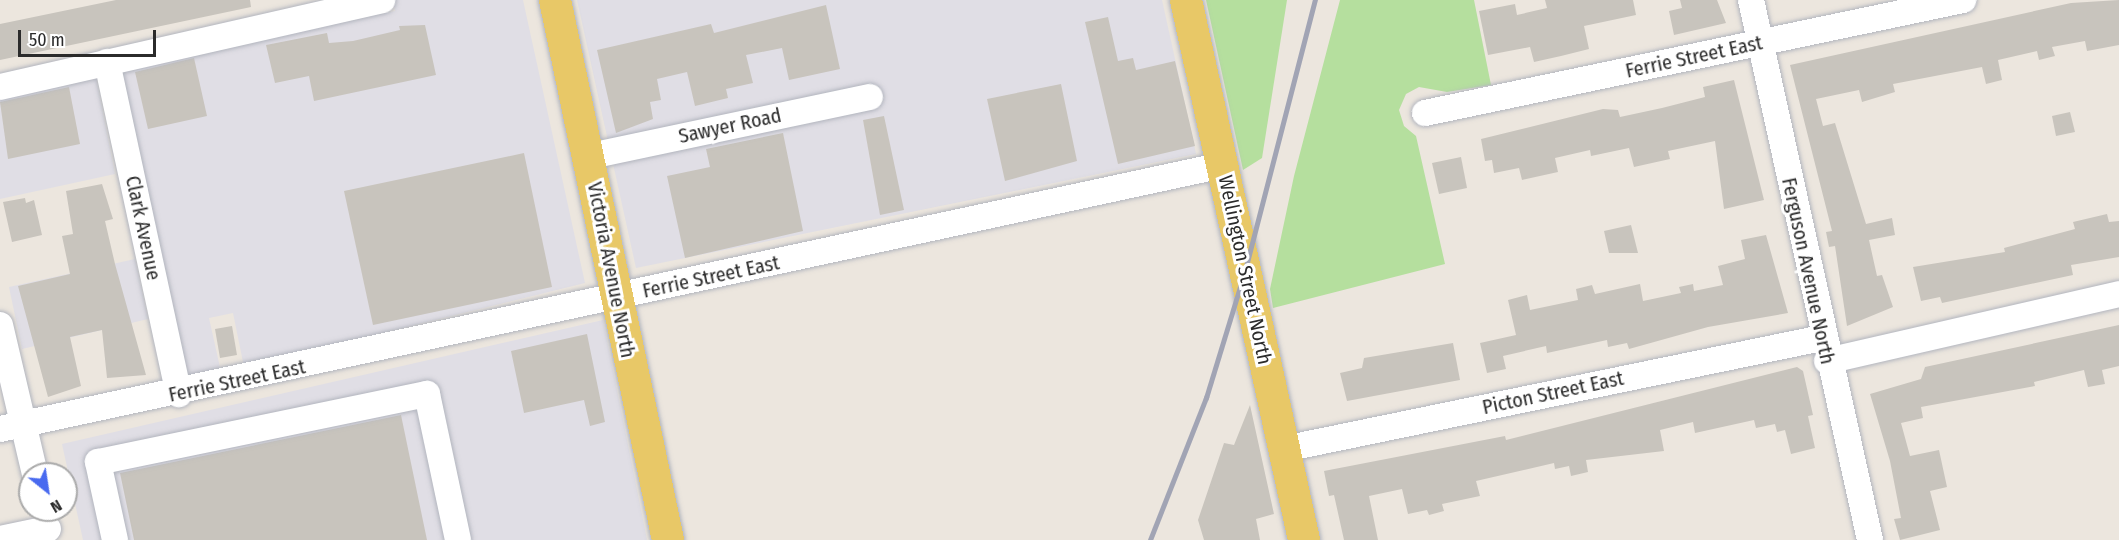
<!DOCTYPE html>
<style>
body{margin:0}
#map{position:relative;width:2119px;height:540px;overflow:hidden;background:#ece6de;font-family:"Fira Sans Condensed",sans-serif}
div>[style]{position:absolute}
.industrial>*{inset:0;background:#e0dee5}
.green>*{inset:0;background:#b5df9e}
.building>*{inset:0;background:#c8c4bd}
.roads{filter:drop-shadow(0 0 2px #b2b5be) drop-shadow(0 0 2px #b2b5be)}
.minor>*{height:26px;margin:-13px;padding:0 13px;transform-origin:13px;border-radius:13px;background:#fff}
.major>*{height:32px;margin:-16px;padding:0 16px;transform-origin:16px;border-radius:16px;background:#e8c867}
.rail>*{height:4.5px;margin:-2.25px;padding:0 2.25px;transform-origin:2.25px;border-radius:2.25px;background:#a1a4b4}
span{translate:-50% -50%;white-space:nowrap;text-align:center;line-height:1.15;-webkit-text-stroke:6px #fff;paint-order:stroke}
.street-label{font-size:20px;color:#2b2b2b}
.north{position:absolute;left:18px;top:462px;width:60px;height:60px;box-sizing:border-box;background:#fff;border:2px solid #aaa;border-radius:50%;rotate:150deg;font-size:16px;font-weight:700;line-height:24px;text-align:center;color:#2b2b2b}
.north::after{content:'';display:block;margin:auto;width:21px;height:27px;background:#496aef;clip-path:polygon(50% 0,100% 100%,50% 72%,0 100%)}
.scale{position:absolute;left:18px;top:30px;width:138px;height:27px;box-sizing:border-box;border:3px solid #2b2b2b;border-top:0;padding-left:8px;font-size:18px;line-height:21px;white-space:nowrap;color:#2b2b2b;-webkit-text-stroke:4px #fff;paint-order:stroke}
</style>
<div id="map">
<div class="industrial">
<i style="clip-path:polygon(393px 0,523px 0,585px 283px,244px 367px,233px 313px,209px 318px,221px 372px,187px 379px,120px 67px,395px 11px)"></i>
<i style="clip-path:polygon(577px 0,1162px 0,1196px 154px,636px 268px)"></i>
<i style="clip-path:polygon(95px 73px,115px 174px,0 199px,0 97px)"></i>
<i style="clip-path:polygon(135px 259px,148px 319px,22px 349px,9px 287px)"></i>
<i style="clip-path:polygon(603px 320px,647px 540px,83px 540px,62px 444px)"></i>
</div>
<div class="green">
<i style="clip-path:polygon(1206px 0,1287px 0,1262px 158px,1243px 170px)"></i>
<i style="clip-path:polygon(1340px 0,1474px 0,1491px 85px,1447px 92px,1419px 87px,1406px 94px,1399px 110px,1404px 126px,1416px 136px,1445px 264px,1273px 308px,1270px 289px,1294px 176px)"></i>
</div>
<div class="building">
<i style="clip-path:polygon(116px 0,250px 0,251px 7px,0 60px,0 24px)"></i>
<i style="clip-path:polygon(1545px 0,1633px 0,1636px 15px,1584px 26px,1589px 49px,1561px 56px,1534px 62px,1530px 47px,1488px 55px,1479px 11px,1515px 4px,1517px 15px,1547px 8px)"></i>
<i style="clip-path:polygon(1680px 0,1717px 0,1726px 23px,1674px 35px,1669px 11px,1682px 8px)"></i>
<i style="clip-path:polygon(2119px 0,2119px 45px,2087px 51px,2085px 41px,2052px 47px,2055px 56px,2039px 60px,2037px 51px,1998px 60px,2002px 80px,1986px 84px,1982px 67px,1893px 84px,1895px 92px,1862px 102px,1859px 90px,1816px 99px,1823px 126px,1835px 123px,1866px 224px,1892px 218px,1895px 235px,1869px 240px,1877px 276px,1882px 275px,1893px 307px,1847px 326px,1835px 246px,1829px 247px,1826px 232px,1832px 231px,1790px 65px,2071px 3px)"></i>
<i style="clip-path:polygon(826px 5px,840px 69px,789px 80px,782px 48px,746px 55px,753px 83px,726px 89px,728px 98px,695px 106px,687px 72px,657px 79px,661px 100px,650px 102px,653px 119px,616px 133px,597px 50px,711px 24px,714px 33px)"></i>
<i style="clip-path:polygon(1108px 17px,1118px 61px,1133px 58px,1136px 70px,1175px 61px,1195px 146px,1118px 164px,1085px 22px)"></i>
<i style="clip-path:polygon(425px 25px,436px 75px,314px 101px,309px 76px,275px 83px,266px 45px,327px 33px,329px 43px,353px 41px,400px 30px,399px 26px)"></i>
<i style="clip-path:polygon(194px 58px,207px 116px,148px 129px,135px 72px)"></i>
<i style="clip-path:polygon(1734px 80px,1764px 200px,1724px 209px,1715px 141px,1668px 151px,1670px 159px,1634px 167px,1629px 148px,1591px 156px,1590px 150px,1555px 158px,1558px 172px,1522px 180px,1519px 168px,1494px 173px,1492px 160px,1485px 161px,1481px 139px,1603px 109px,1618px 110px,1620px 117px,1662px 108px,1705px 97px,1703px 87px)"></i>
<i style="clip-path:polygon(1061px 84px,1077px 161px,1005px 181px,987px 99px)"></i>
<i style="clip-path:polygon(69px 87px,80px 144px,8px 159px,0 102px)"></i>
<i style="clip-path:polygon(2070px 112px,2075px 132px,2056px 136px,2052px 116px)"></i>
<i style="clip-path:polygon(884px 116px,904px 210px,880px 215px,863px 120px)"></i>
<i style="clip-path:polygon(783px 133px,803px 231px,685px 258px,667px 176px,710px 167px,706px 149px)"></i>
<i style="clip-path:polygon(524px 153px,552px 287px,373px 325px,344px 191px)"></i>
<i style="clip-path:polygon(1461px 157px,1467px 188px,1439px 194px,1432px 163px)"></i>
<i style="clip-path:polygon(102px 184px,113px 219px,105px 221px,115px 264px,146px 375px,107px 378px,102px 330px,70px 337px,81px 386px,48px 397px,18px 286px,70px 274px,62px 236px,73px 234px,66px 191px)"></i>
<i style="clip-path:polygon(25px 198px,26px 203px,34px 200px,42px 235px,12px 242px,3px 202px)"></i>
<i style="clip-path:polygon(2107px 214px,2109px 222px,2119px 221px,2119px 257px,2071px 265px,2073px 275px,1942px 303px,1940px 297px,1921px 301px,1913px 267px,2005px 252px,2004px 248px,2075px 229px,2073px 222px)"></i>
<i style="clip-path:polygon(1631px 225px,1638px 253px,1609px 253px,1604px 231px)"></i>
<i style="clip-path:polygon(1766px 235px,1788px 313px,1708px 327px,1629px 349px,1627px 343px,1608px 347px,1607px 340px,1547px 353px,1546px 346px,1503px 356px,1506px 369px,1487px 373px,1480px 343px,1516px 335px,1508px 300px,1527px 295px,1530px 310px,1578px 300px,1576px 289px,1592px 285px,1595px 294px,1640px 284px,1643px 301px,1681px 293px,1679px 287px,1693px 284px,1694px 291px,1723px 285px,1718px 266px,1745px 259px,1741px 240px)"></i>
<i style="clip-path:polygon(2119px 325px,2119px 366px,2102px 370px,2105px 384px,2088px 387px,2084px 370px,2034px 382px,2035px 386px,1921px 407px,1923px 418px,1901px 423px,1910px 456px,1939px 450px,1947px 487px,1930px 491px,1940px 530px,1900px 540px,1894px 519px,1901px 518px,1890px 461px,1870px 394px,1921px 379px,1925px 367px)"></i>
<i style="clip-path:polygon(232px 326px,237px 355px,220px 358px,215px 329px)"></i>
<i style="clip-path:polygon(587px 334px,605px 422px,590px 426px,584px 400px,524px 413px,511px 351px)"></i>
<i style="clip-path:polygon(1453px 343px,1460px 380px,1347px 401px,1340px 373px,1362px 368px,1364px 358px)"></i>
<i style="clip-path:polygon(1797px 367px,1803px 371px,1813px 415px,1808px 416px,1815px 448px,1791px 454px,1785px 430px,1777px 432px,1775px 424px,1756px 428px,1754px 420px,1695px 433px,1693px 422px,1660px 430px,1664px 451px,1586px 460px,1588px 472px,1571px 476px,1569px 466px,1555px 469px,1554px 463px,1476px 481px,1480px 496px,1442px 504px,1444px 511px,1429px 515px,1427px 510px,1408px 514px,1402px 489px,1369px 496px,1378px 540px,1344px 540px,1334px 495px,1329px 496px,1324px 471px,1505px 436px,1506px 440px)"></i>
<i style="clip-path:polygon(1250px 405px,1274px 514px,1256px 519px,1260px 540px,1204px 540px,1198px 520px,1224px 443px,1234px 445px)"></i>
<i style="clip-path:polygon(401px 415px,427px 540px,134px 540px,120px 473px)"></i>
</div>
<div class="roads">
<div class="minor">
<i style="left:1751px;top:0;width:553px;rotate:77.57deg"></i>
<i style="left:107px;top:62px;width:340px;rotate:77.8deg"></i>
<i style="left:0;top:87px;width:392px;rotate:-12.8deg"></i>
<i style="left:1425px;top:113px;width:550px;rotate:-11.86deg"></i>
<i style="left:590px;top:156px;width:286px;rotate:-11.9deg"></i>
<i style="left:0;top:325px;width:153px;rotate:76.8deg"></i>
<i style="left:1827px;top:361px;width:300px;rotate:-12.9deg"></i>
<i style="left:0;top:429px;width:1251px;rotate:-12.18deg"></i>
<i style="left:1284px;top:449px;width:549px;rotate:-11.66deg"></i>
<i style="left:0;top:539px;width:49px;rotate:-11.8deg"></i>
<i style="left:115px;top:540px;width:80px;rotate:-102.3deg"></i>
<i style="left:98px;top:462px;width:336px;rotate:-11.7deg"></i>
<i style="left:427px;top:394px;width:149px;rotate:78deg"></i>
</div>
<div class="major">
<i style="left:555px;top:0;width:552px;rotate:78.18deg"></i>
<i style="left:1186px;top:0;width:553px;rotate:77.67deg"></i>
</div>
</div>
<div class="rail">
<i style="left:1150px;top:540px;width:153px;rotate:-68.5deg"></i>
<i style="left:1206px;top:398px;width:130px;rotate:-73deg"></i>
<i style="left:1244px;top:274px;width:283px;rotate:-75.5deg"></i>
</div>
<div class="street-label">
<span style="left:1694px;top:57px;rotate:-12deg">Ferrie Street East</span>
<span style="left:730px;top:126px;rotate:-12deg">Sawyer Road</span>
<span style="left:143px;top:228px;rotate:78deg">Clark Avenue</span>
<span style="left:611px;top:270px;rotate:79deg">Victoria Avenue North</span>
<span style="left:1245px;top:270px;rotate:78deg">Wellington Street North</span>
<span style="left:1808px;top:271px;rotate:78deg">Ferguson Avenue North</span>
<span style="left:711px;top:277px;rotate:-12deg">Ferrie Street East</span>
<span style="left:237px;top:381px;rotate:-12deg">Ferrie Street East</span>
<span style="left:1553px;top:393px;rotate:-12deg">Picton Street East</span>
</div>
<div class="north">N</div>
<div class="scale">50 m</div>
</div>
